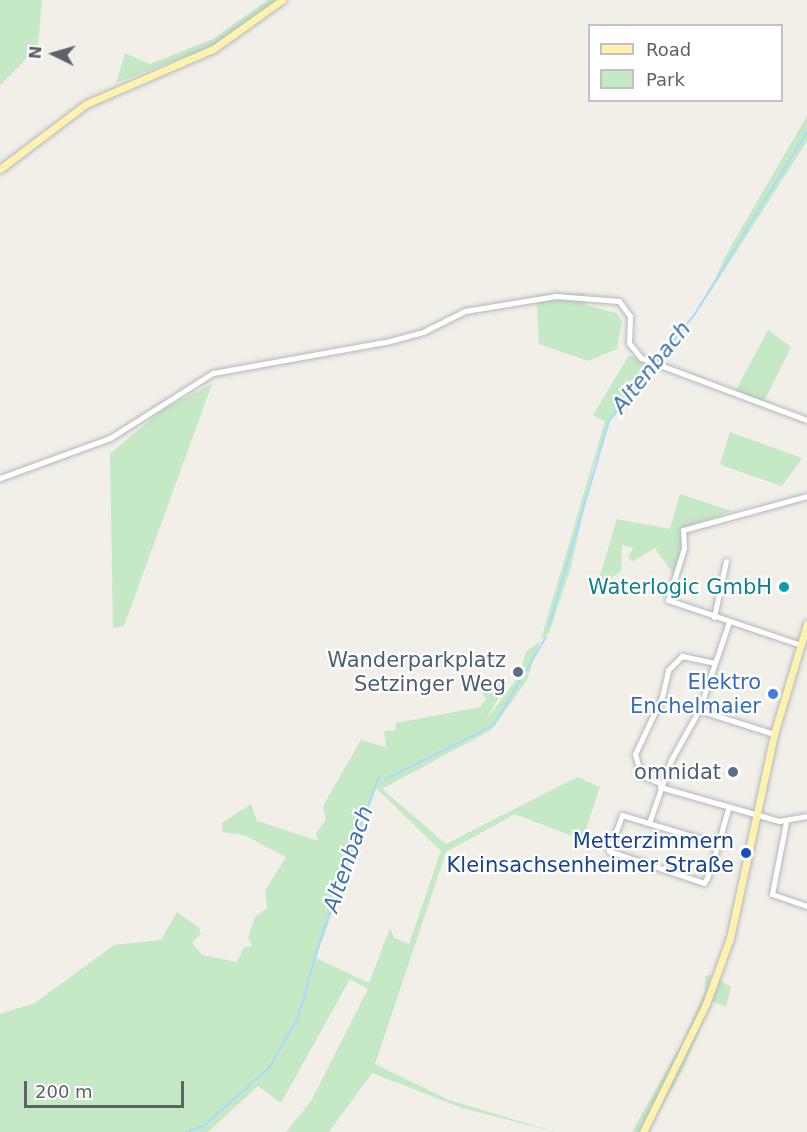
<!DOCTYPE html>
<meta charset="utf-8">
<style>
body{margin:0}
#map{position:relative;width:807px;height:1132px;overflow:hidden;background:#f1efe8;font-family:"DejaVu Sans",sans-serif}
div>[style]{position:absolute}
.green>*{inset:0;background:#c5e8c5}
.stream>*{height:1.5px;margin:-0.75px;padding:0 0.75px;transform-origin:0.75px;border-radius:0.75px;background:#aadaff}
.roads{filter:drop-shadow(0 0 2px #b5b8bc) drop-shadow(0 0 2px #b5b8bc)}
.minor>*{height:5px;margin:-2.5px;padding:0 2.5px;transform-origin:2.5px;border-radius:2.5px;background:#fff}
.major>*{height:7px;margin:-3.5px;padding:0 3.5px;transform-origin:3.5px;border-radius:3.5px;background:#fff2af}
.dots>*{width:16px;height:16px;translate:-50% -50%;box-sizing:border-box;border:3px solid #fff;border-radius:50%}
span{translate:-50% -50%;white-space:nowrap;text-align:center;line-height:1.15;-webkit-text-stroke:4.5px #fff;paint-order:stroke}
.culture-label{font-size:21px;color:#0d838f}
.right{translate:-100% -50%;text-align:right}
.service-label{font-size:21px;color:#4e5e75}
.shop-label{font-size:21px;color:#366cbe}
.transit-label{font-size:21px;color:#164399}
.water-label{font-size:22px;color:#4174aa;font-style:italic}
.legend{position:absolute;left:588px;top:24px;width:195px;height:78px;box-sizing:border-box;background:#fff;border:2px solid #bfc1c3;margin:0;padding:8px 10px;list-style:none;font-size:18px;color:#5f6368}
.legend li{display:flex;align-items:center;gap:12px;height:30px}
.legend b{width:30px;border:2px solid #bfc1c3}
.north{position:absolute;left:24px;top:24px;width:60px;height:60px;-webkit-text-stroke:4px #fff;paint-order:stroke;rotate:275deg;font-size:16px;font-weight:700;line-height:24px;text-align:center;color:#5f6368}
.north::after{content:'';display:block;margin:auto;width:21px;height:27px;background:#5f6368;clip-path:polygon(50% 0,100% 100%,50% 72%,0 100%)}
.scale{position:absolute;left:24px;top:1081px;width:160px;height:27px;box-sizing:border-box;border:3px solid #5f6368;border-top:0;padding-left:8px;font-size:18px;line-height:21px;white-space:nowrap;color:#5f6368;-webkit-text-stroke:4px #fff;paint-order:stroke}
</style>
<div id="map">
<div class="green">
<i style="clip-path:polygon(0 0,42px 0,38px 47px,0 85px)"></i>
<i style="clip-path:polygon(268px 0,278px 0,215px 45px,116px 83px,125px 53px,150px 64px,213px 39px)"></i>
<i style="clip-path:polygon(807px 116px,807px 141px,706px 299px,727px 253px)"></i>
<i style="clip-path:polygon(586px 293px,585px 305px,616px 313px,622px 321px,617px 349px,588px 361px,539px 344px,536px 295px)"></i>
<i style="clip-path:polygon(768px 330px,791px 347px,763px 403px,735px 392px)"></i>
<i style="clip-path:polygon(629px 355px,655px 367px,611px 420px,593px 468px,571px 567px,549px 633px,541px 639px,605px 421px,593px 415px)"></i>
<i style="clip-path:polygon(212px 384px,124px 626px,113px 628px,110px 454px,162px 410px)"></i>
<i style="clip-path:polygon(730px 432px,802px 458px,782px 486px,729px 468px,720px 464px)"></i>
<i style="clip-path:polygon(680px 494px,732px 511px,681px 529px,683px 545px,673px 574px,655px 548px,632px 562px,628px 557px,633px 548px,622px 545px,621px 571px,606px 582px,599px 579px,617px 519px,670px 529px)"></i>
<i style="clip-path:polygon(evenodd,540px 641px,526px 682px,491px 730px,382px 789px,446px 844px,577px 777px,600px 787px,582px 840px,515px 814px,446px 852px,375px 1064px,449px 1100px,556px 1132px,462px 1108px,372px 1073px,329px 1132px,286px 1132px,311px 1101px,368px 989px,350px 979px,281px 1103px,258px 1086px,208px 1132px,0 1132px,0 1014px,35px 1003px,114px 945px,161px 940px,177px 912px,199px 928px,201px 934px,192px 942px,202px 955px,237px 962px,244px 947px,252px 946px,248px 937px,255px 917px,267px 908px,265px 891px,286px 857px,244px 835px,223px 832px,222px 823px,251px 804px,257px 821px,318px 841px,316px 833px,326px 820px,323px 806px,361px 740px,386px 747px,384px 731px,395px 731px,396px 723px,480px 707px,486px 699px,481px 690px,502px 677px,507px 684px,485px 721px,519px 676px,526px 652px,540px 641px,376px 788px,441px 851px,409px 944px,394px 938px,390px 928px,369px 983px,316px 958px,376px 788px)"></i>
<i style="clip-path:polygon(712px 975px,701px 1008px,640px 1132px,632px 1132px,683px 1041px,705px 991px,705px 976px)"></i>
<i style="clip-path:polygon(721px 980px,731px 987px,726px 1007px,712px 1001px,683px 1069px,648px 1132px)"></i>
</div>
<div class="stream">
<i style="left:657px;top:362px;width:61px;rotate:-51.6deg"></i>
<i style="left:695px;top:314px;width:214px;rotate:-58.4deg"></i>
<i style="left:549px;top:626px;width:214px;rotate:-73.7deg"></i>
<i style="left:609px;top:421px;width:72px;rotate:-51.2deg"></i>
<i style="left:386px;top:779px;width:121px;rotate:-26.6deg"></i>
<i style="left:494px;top:725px;width:102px;rotate:-59.4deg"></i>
<i style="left:319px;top:943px;width:177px;rotate:-70.2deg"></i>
<i style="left:186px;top:1132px;width:20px;rotate:-20deg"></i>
<i style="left:205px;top:1125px;width:86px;rotate:-41.7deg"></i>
<i style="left:269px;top:1068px;width:58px;rotate:-59.9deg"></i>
<i style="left:298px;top:1018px;width:77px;rotate:-74.2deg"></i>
</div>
<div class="roads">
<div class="minor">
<i style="left:0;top:478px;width:117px;rotate:-20deg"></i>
<i style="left:110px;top:438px;width:122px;rotate:-32.3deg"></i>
<i style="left:213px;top:373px;width:176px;rotate:-10.2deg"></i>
<i style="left:386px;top:342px;width:38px;rotate:-15deg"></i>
<i style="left:423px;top:332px;width:47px;rotate:-26.6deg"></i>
<i style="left:465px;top:311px;width:92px;rotate:-9.4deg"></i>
<i style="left:556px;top:296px;width:63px;rotate:4.5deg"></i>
<i style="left:619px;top:301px;width:19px;rotate:54deg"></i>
<i style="left:630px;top:316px;width:27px;rotate:92deg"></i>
<i style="left:629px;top:343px;width:19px;rotate:51deg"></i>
<i style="left:641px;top:358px;width:177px;rotate:20.5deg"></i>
<i style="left:714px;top:617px;width:57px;rotate:-77.9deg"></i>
<i style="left:801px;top:645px;width:140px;rotate:-161.3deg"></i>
<i style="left:668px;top:600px;width:54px;rotate:-72.9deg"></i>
<i style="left:684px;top:548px;width:18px;rotate:-93deg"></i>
<i style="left:683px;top:530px;width:129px;rotate:-15.3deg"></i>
<i style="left:699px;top:710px;width:79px;rotate:17.7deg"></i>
<i style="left:662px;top:784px;width:23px;rotate:-157deg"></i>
<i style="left:641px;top:775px;width:22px;rotate:-106deg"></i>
<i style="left:635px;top:754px;width:63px;rotate:-64.7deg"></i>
<i style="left:662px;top:697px;width:28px;rotate:-77deg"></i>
<i style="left:668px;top:670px;width:20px;rotate:-45deg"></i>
<i style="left:682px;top:656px;width:33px;rotate:12deg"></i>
<i style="left:660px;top:787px;width:124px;rotate:15.9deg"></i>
<i style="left:779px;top:821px;width:28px;rotate:-10deg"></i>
<i style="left:786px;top:822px;width:73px;rotate:101deg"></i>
<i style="left:772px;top:894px;width:37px;rotate:19deg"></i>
<i style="left:649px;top:823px;width:67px;rotate:-70.8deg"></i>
<i style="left:671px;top:760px;width:57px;rotate:-60.8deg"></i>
<i style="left:699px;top:710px;width:93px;rotate:-71.2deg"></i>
<i style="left:718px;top:844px;width:100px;rotate:-163.2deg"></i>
<i style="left:622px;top:815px;width:38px;rotate:110deg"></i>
<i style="left:609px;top:851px;width:100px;rotate:18.6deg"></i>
<i style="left:704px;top:883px;width:6px;rotate:-59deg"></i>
<i style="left:707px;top:878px;width:36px;rotate:-72deg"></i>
<i style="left:718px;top:844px;width:35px;rotate:-74deg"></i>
</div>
<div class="major">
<i style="left:0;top:169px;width:108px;rotate:-37.1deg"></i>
<i style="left:86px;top:104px;width:138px;rotate:-23.4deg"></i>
<i style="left:213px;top:49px;width:85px;rotate:-35.4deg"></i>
<i style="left:643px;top:1132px;width:143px;rotate:-63.8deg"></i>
<i style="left:706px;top:1004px;width:70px;rotate:-70deg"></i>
<i style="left:730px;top:938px;width:209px;rotate:-77.8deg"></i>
<i style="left:774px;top:734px;width:115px;rotate:-73.3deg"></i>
</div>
</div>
<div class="dots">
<i style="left:784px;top:587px;background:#0f9aa8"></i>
<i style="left:518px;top:672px;background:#5c6f8a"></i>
<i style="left:773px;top:694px;background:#3f7fe0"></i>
<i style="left:733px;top:772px;background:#5c6f8a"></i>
<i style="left:746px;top:853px;background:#1a4fb4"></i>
</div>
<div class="culture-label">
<span class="right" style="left:772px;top:587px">Waterlogic GmbH</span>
</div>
<div class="service-label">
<span class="right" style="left:506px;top:672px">Wanderparkplatz<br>Setzinger Weg</span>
<span class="right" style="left:721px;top:772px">omnidat</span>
</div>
<div class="shop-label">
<span class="right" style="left:761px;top:694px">Elektro<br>Enchelmaier</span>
</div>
<div class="transit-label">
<span class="right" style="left:734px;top:853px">Metterzimmern<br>Kleinsachsenheimer Straße</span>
</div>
<div class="water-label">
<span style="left:651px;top:367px;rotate:-51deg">Altenbach</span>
<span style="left:348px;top:859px;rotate:-71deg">Altenbach</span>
</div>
<ul class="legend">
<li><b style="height:8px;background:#fff2af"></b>Road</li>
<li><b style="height:16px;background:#c5e8c5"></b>Park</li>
</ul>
<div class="north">N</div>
<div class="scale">200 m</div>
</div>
